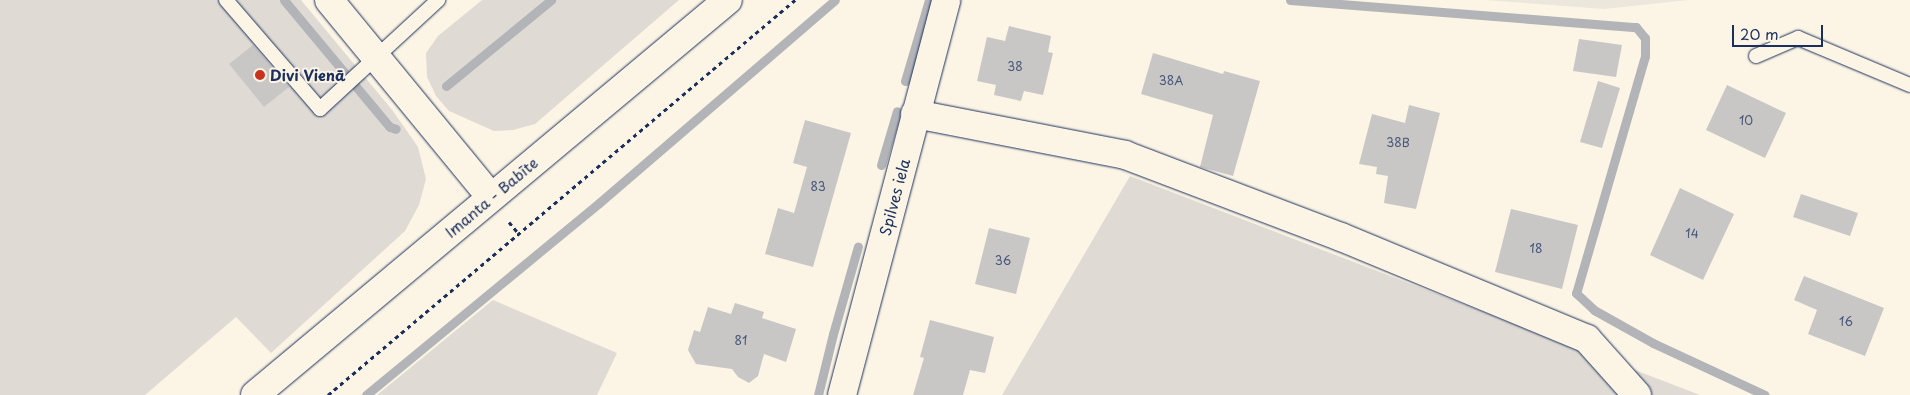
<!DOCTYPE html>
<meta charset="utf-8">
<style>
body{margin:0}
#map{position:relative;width:1910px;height:395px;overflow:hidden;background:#fcf5e5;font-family:"Playpen Sans",sans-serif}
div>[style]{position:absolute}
.built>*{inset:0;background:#ece7dc}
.green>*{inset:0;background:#dfdbd4}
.stream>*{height:9px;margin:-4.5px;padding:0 4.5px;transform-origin:4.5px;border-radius:4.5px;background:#b2b4b8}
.building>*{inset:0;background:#c8c7c6}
.path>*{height:3px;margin-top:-1.5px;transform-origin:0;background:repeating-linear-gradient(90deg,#1b2f5e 0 4px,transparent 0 8px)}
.roads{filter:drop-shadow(0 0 1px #1b2f5e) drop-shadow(0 0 1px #1b2f5e)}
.service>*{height:14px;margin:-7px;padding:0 7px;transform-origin:7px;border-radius:7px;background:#fcf5e5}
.minor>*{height:28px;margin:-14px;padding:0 14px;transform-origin:14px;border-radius:14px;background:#fcf5e5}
.secondary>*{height:28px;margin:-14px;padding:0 14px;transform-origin:14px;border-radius:14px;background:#fcf5e5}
.dots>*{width:14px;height:14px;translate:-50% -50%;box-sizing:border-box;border:2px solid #fcf5e5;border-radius:50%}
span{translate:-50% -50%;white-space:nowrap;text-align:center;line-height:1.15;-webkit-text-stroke:4px #fcf5e5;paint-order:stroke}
.number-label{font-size:12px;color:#465578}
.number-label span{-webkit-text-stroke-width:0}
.poi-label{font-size:15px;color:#1b2f5e;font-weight:700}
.left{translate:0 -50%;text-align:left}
.street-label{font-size:15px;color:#1b2f5e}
.scale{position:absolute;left:1732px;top:25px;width:91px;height:22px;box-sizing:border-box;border:2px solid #1b2f5e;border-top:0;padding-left:6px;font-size:15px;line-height:18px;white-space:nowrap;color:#1b2f5e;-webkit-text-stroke:4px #fcf5e5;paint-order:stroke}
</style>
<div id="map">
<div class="built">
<i style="clip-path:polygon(1485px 0,1689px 0,1604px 9px)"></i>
</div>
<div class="green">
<i style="clip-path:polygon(0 0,301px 0,393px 111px,418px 147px,426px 179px,419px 205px,405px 231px,271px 353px,236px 317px,145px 395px,0 395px)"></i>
<i style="clip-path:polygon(482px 0,679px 0,535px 124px,513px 130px,494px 131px,449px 111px,436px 96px,427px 77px,426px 53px,438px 36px)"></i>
<i style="clip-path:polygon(1130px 176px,1700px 395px,1002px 395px)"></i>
<i style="clip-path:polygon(493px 300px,617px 353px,597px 395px,377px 395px)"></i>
</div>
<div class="stream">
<i style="left:284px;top:0;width:165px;rotate:50.2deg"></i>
<i style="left:390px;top:127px;width:6px;rotate:18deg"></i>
<i style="left:1290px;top:0;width:347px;rotate:4.5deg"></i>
<i style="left:1636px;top:27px;width:14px;rotate:51deg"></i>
<i style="left:1645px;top:38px;width:18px;rotate:90deg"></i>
<i style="left:1645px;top:56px;width:247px;rotate:106.2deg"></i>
<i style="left:1576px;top:293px;width:25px;rotate:43deg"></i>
<i style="left:1594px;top:310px;width:68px;rotate:29.2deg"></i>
<i style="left:1653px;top:343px;width:123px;rotate:24.9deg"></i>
<i style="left:905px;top:81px;width:84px;rotate:-73.5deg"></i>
<i style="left:446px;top:86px;width:136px;rotate:-39.3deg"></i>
<i style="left:881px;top:165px;width:56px;rotate:-73.5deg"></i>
<i style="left:366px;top:395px;width:302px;rotate:-39.5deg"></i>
<i style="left:599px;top:203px;width:311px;rotate:-40.7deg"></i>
<i style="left:818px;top:395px;width:63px;rotate:-76.2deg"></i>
<i style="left:833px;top:334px;width:91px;rotate:-74.1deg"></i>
</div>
<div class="building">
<i style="clip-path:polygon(1009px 26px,1051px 36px,1048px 52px,1053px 53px,1043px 95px,1024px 91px,1021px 101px,994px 95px,996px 85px,977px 81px,987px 37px,1005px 41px)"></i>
<i style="clip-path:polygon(1579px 39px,1622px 45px,1616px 77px,1573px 71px)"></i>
<i style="clip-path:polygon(253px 45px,289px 87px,264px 107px,229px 64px)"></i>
<i style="clip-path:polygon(1153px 53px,1223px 74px,1224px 71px,1260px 81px,1233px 176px,1200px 167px,1213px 115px,1141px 94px)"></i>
<i style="clip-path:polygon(1598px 81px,1620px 88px,1602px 148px,1580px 142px)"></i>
<i style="clip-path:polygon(1727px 85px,1786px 113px,1765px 158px,1706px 130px)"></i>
<i style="clip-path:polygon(1409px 105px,1440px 113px,1416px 209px,1384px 203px,1388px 176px,1376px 174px,1377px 167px,1359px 164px,1372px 114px,1405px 123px)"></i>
<i style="clip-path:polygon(805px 120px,851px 133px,813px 267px,765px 254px,778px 208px,794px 213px,807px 167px,793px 163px)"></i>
<i style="clip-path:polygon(1680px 188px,1734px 214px,1703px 280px,1650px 255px)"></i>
<i style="clip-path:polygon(1801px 194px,1858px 213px,1850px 236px,1793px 217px)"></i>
<i style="clip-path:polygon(1511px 209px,1578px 225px,1562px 289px,1495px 272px)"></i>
<i style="clip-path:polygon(989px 228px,1030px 238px,1016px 294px,975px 284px)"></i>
<i style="clip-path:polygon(1804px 276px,1884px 308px,1865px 356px,1808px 334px,1817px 310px,1794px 300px)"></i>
<i style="clip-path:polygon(735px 303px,764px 312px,762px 318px,796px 329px,786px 362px,764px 354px,758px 376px,749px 383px,738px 377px,732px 369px,696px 364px,688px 350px,694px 330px,700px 332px,708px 307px,731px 314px)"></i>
<i style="clip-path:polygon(930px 320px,994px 337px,985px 373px,970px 370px,963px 395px,913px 395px,924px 358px,920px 357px)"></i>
</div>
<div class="path">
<i style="left:509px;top:222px;width:16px;rotate:50deg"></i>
<i style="left:328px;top:395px;width:612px;rotate:-40.23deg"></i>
</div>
<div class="roads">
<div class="service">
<i style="left:226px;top:0;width:144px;rotate:49.2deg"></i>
<i style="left:320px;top:109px;width:161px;rotate:-42.7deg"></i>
<i style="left:1756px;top:56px;width:46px;rotate:-23.2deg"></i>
<i style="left:1798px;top:38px;width:121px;rotate:22.8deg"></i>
</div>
<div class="minor">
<i style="left:329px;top:0;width:255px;rotate:50.6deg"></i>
<i style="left:915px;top:114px;width:214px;rotate:11deg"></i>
<i style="left:1125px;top:155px;width:231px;rotate:20.8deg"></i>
<i style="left:1341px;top:237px;width:266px;rotate:22.5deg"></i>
<i style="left:1587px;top:339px;width:75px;rotate:48.2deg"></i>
<i style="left:842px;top:395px;width:408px;rotate:-75.2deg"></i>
</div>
<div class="secondary">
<i style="left:255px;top:395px;width:616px;rotate:-39.87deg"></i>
</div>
</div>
<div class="dots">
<i style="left:260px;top:75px;background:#c8321e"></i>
</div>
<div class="number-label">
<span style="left:1015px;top:67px">38</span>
<span style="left:1171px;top:81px">38A</span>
<span style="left:1746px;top:121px">10</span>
<span style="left:1398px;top:143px">38B</span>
<span style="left:818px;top:187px">83</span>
<span style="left:1692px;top:234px">14</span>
<span style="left:1536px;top:249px">18</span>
<span style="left:1003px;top:261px">36</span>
<span style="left:1846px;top:322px">16</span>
<span style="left:741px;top:341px">81</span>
</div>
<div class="poi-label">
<span class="left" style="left:270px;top:75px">Divi Vienā</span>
</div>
<div class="street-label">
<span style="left:491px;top:197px;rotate:-40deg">Imanta - Babīte</span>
<span style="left:894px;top:197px;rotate:-75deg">Spilves iela</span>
</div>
<div class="scale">20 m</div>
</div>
